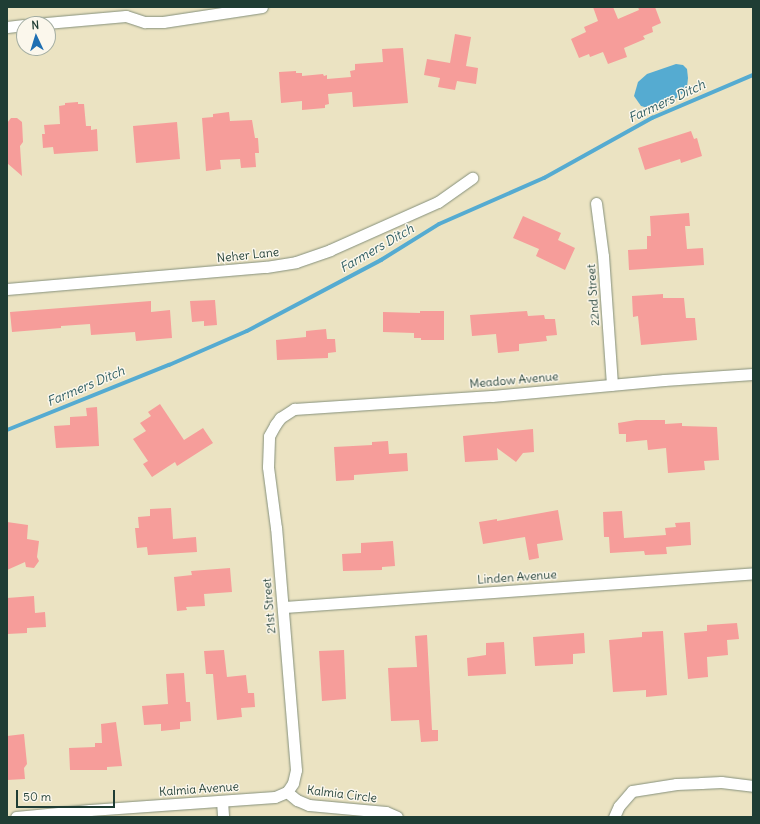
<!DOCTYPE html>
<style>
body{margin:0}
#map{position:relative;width:760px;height:824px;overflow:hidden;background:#ebe3c2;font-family:Delius,sans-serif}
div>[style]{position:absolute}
.water>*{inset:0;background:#55abd1}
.stream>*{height:4px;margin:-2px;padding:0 2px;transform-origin:2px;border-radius:2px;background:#55abd1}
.building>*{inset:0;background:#f69d9a}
.roads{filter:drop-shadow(0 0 1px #85907b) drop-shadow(0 0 1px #85907b)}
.street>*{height:11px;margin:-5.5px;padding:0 5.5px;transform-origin:5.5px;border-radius:5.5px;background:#fff}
span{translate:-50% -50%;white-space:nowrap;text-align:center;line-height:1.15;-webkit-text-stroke:3px #fbf7ec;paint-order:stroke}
.street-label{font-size:12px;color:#1f3d34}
.water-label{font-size:13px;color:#2f5e63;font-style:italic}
.frame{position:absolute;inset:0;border:8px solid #1f3d34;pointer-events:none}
.north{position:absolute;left:16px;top:16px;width:40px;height:40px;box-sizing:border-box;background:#fbf7ec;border:1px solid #a3ada2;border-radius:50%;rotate:356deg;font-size:11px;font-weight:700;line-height:16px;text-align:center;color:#1f3d34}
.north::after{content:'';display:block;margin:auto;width:14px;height:18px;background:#1f6fb2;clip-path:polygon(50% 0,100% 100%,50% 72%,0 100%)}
.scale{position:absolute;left:16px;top:790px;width:99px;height:18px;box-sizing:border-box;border:2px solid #1f3d34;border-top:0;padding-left:5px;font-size:12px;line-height:14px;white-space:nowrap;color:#1f3d34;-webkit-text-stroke:3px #fbf7ec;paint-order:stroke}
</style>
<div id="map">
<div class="water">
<i style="clip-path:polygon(676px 64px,683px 65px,687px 69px,688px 78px,687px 87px,683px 93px,675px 99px,661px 105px,648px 108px,641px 106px,634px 96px,638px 82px,647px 74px)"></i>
</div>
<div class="stream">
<i style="left:7px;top:430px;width:175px;rotate:-21.9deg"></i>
<i style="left:169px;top:365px;width:85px;rotate:-23.6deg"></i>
<i style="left:247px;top:331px;width:152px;rotate:-27.9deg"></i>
<i style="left:381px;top:260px;width:68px;rotate:-31.8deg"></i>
<i style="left:439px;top:224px;width:115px;rotate:-23.7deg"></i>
<i style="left:544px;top:178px;width:124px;rotate:-29.1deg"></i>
<i style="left:652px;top:118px;width:110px;rotate:-23.1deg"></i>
</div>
<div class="building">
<i style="clip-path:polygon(593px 7px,613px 7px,618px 19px,639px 10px,638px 7px,655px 7px,661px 23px,652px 27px,653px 32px,643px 36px,645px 39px,624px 48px,627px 57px,608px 64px,603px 52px,590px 57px,589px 54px,579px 58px,571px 39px,586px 32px,584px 27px,598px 21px)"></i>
<i style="clip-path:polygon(455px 34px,471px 37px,466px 66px,478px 68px,476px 84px,457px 81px,455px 90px,438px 87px,440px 78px,424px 75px,427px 59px,450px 63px)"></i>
<i style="clip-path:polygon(403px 48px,408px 103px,353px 107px,352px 92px,328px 94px,329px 104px,325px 105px,325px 108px,302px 110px,302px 101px,281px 103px,279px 72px,296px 71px,296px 73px,302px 73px,302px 76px,323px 74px,324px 76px,327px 75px,327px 79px,351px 77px,350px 71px,355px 70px,355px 64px,383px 62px,382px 49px)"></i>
<i style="clip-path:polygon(78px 102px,78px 104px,84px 104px,86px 126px,91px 126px,91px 130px,97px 129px,98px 151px,54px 154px,53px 147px,43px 148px,42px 134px,45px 134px,44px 125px,60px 124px,59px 106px,65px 105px,65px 103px)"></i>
<i style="clip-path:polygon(229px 112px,230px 121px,252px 120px,255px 138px,258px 138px,259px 153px,255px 153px,256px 167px,241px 168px,240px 159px,220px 160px,221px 169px,206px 171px,202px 118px,213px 117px,213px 114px)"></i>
<i style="clip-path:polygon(11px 118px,17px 118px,22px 122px,23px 142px,20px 146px,22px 176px,7px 163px,7px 123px)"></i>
<i style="clip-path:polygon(177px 122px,180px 159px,136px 163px,133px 126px)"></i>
<i style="clip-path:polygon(691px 131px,694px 139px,697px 138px,702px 156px,681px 163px,680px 159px,645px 170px,638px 148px)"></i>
<i style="clip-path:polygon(689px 213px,690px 226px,685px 226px,687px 249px,703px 248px,704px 265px,629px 270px,628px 250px,647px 249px,647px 236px,651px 236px,650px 216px)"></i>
<i style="clip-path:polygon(523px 216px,561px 233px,558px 240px,575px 248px,565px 270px,536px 256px,539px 249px,513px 238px)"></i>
<i style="clip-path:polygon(663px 294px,663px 298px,684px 298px,686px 318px,695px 318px,697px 340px,641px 345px,638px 316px,633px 317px,632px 296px)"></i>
<i style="clip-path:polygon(215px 300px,217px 325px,204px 326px,204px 321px,192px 322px,190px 301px)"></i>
<i style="clip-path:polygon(151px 301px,151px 312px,170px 310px,172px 338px,136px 341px,135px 332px,91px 335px,90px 324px,61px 326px,61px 328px,12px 332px,10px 312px)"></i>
<i style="clip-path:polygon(420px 311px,444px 311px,444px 340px,421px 340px,421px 338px,414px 338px,414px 333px,383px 332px,383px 312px,420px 313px)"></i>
<i style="clip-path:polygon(527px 311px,528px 316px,544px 315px,545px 319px,555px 319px,557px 335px,546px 336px,547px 341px,519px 344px,519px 351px,498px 353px,496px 334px,472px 336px,470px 315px)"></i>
<i style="clip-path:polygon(326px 329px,327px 339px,335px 339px,336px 352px,328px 353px,328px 358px,277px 360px,276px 340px,306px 337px,306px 331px)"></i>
<i style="clip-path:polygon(160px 404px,184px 440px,203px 428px,213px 443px,177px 466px,175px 462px,152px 477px,143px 464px,148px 461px,133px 439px,146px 431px,140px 423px,151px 416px,148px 412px)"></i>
<i style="clip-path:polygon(97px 407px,99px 446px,56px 448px,54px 426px,70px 425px,70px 417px,87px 416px,86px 408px)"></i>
<i style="clip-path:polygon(636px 420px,665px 420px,665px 424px,682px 423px,682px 426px,717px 427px,719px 460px,704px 461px,705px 470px,668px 473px,666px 448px,648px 450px,647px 440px,626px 442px,626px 434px,619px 434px,618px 423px)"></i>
<i style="clip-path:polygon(533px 429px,534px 452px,523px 453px,516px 462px,497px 448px,498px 460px,465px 462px,463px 436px)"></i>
<i style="clip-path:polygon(388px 441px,389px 454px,407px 453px,408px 471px,354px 475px,354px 480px,336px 481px,334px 447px,372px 445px,372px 442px)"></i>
<i style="clip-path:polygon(171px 508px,173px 539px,196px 537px,197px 552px,148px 555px,147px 547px,137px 548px,135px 528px,139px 528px,138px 517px,150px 516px,150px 509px)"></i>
<i style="clip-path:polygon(558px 510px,563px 540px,537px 544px,539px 558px,529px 560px,525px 537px,483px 544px,479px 522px,497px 519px,497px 521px)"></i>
<i style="clip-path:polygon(622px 511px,624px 538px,666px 535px,665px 528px,676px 527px,675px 523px,690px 522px,691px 545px,666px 547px,667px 554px,645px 555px,644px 551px,610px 553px,609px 537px,604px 537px,603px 512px)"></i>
<i style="clip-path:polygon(7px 522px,28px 525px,27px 539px,39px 541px,37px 557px,39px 561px,34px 568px,26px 567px,25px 562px,7px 570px)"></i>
<i style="clip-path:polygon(393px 541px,395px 566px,382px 567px,382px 570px,343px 571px,342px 554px,361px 553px,361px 543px)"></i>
<i style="clip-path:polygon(230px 568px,232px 592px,204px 594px,205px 606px,186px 607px,187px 610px,177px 611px,174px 577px,192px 575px,191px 571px)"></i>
<i style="clip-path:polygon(34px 596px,35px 613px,45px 612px,46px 627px,27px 628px,27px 633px,7px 634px,7px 598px)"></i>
<i style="clip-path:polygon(737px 623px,739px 639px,727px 640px,728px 655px,707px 657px,708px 677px,688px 679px,684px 633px,707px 631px,707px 625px)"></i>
<i style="clip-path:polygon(663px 631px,667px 695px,646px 697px,646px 690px,613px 692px,609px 640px,642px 637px,642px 632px)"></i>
<i style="clip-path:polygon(584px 633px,585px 653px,573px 654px,573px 664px,535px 666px,533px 637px)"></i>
<i style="clip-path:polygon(427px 635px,432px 730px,438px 730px,438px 741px,421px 742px,419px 720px,391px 721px,388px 668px,417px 667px,415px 636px)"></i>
<i style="clip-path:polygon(504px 642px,506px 674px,468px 676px,467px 658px,486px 655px,486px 643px)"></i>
<i style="clip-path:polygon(224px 650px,227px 677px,246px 675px,248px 693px,254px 693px,255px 707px,241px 708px,242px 717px,217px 720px,213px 674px,206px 674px,204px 651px)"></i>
<i style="clip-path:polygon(344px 650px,346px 699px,322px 701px,319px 651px)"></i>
<i style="clip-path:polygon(184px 673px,186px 702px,190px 702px,191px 721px,180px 722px,180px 729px,161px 731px,161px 724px,144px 725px,142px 706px,168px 704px,166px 674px)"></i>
<i style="clip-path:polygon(116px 722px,122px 766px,107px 767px,107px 770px,70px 770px,69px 748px,95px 747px,95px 743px,102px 743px,101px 724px)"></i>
<i style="clip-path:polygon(24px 734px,27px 764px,24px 768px,25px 779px,7px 780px,7px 736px)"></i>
</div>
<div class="roads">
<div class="street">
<i style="left:35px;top:24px;width:91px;rotate:-5deg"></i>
<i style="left:126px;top:16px;width:20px;rotate:18deg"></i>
<i style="left:145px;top:22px;width:18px"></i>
<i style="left:163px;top:22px;width:100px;rotate:-8.6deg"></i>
<i style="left:7px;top:27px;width:17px;rotate:-7deg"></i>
<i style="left:596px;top:203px;width:53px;rotate:82.5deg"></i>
<i style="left:603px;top:256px;width:129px;rotate:86deg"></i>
<i style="left:7px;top:289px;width:260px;rotate:-4.9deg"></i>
<i style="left:266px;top:267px;width:30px;rotate:-9deg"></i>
<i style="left:296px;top:262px;width:36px;rotate:-19deg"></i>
<i style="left:330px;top:250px;width:118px;rotate:-24deg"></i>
<i style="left:438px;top:202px;width:42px;rotate:-35.2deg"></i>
<i style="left:283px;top:607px;width:471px;rotate:-4.1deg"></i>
<i style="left:287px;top:792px;width:13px;rotate:39deg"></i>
<i style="left:297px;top:800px;width:13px;rotate:23deg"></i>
<i style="left:309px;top:805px;width:77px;rotate:5.2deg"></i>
<i style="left:386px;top:812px;width:12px;rotate:24deg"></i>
<i style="left:222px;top:801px;width:16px;rotate:86deg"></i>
<i style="left:16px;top:817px;width:74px;rotate:-5.4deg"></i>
<i style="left:90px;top:810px;width:185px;rotate:-4deg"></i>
<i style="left:275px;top:797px;width:13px;rotate:-23deg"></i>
<i style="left:287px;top:792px;width:11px;rotate:-56deg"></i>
<i style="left:293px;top:783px;width:13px;rotate:-77deg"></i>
<i style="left:296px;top:770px;width:243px;rotate:-94.7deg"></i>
<i style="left:276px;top:528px;width:62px;rotate:-97.5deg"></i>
<i style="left:268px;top:467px;width:31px;rotate:-88deg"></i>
<i style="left:269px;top:436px;width:13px;rotate:-61deg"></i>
<i style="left:275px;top:425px;width:9px;rotate:-54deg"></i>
<i style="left:280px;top:418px;width:17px;rotate:-33deg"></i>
<i style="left:294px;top:409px;width:198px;rotate:-3.8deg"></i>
<i style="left:492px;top:396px;width:173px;rotate:-5.3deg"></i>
<i style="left:664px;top:380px;width:89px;rotate:-3.9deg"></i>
<i style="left:614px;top:817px;width:12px;rotate:-66deg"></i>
<i style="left:619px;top:806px;width:20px;rotate:-49deg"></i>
<i style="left:632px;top:791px;width:45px;rotate:-9deg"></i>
<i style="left:676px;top:784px;width:25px;rotate:-2deg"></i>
<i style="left:701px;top:783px;width:20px;rotate:-3deg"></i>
<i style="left:721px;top:782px;width:32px;rotate:7deg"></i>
</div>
</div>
<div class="street-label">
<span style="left:248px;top:255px;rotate:-6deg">Neher Lane</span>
<span style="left:593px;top:295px;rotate:-94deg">22nd Street</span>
<span style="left:514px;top:380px;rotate:-5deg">Meadow Avenue</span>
<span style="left:517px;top:577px;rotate:-4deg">Linden Avenue</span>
<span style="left:269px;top:606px;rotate:-95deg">21st Street</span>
<span style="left:199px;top:789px;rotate:-4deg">Kalmia Avenue</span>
<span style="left:342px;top:794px;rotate:7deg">Kalmia Circle</span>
</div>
<div class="water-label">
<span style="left:667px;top:102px;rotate:-25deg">Farmers Ditch</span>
<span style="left:377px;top:249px;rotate:-30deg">Farmers Ditch</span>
<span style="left:86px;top:387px;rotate:-23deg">Farmers Ditch</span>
</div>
<div class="frame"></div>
<div class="north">N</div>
<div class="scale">50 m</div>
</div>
